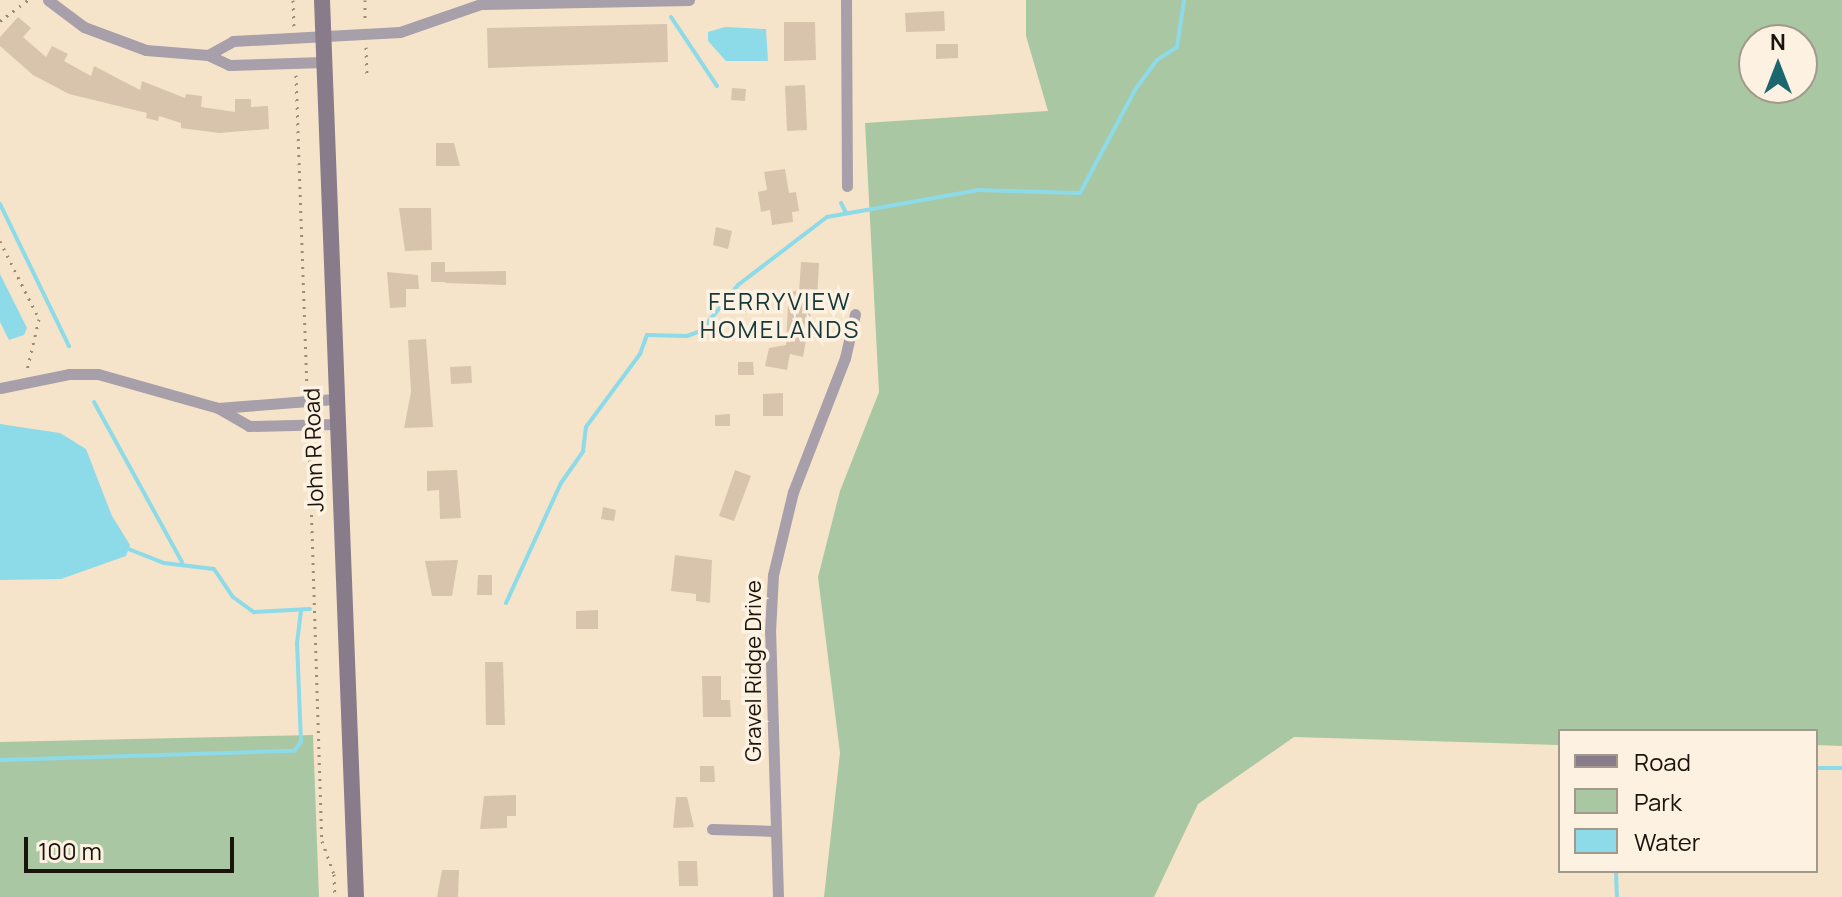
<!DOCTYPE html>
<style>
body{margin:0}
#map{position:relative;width:1842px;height:897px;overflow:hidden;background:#f5e4ca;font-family:Manrope,sans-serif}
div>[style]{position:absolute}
.green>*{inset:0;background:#a9c7a2}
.water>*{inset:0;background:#8ddae9}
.stream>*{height:4px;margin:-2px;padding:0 2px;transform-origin:2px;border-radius:2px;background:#8ddae9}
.building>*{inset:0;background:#d8c4ac}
.path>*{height:3px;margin-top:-1.5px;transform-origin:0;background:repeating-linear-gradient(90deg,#998d7a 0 2px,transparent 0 8px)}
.minor>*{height:11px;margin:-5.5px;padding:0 5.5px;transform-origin:5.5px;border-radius:5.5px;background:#a79fa9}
.secondary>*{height:16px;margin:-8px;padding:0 8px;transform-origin:8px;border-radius:8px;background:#887c8b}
span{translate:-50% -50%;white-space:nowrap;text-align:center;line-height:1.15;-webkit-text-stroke:7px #fdf2e2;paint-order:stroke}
.street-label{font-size:22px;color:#1a140b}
.neighbourhood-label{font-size:24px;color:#14373a;letter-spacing:2px}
.legend{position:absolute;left:1558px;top:729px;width:260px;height:144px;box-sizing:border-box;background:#fdf2e2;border:2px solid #a2998c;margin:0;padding:10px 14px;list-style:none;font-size:24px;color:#1a140b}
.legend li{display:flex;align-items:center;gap:16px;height:40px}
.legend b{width:40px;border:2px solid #a2998c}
.north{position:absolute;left:1738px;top:24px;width:80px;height:80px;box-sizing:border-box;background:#fdf2e2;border:2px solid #a2998c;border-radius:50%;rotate:0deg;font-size:22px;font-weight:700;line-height:32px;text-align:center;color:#1a140b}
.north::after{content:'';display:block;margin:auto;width:28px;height:36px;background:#1b676f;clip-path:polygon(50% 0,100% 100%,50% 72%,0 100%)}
.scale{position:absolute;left:24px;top:837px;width:210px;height:36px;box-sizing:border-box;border:4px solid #1a140b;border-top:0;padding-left:10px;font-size:24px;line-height:28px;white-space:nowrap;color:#1a140b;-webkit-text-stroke:6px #fdf2e2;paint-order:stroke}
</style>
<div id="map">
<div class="green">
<i style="clip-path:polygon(evenodd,1026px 0,1842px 0,1842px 746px,1816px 745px,1816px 731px,1560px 731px,1560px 745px,1294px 737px,1198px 804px,1154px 897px,824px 897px,840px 753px,818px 577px,840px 491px,879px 392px,865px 123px,1048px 111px,1026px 36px,1026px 0,1802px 40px,1802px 88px,1754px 88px,1754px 40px,1802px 40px)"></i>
<i style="clip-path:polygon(313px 735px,319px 897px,0 897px,0 742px)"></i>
</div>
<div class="water">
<i style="clip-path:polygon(725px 27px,766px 29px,768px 61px,726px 61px,708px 41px,708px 32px)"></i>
<i style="clip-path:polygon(0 274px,27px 328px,24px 335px,9px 340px,0 322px)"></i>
<i style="clip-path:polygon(0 424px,60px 433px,86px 449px,112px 516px,130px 545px,126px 556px,61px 579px,0 580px)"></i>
</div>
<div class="stream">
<i style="left:671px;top:17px;width:83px;rotate:56.3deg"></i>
<i style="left:841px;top:203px;width:11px;rotate:63deg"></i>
<i style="left:0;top:204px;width:158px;rotate:64.1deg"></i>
<i style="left:94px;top:402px;width:183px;rotate:61.2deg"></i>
<i style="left:126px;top:548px;width:41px;rotate:21.5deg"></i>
<i style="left:164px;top:563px;width:50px;rotate:6.8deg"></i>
<i style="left:214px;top:569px;width:34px;rotate:56deg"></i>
<i style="left:233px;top:597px;width:26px;rotate:36deg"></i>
<i style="left:254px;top:612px;width:56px;rotate:-3.1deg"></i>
<i style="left:506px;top:603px;width:132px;rotate:-65.4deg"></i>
<i style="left:561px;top:483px;width:39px;rotate:-55deg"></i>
<i style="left:583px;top:451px;width:24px;rotate:-83deg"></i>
<i style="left:586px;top:427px;width:91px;rotate:-53.5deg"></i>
<i style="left:640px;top:354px;width:20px;rotate:-70deg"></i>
<i style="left:647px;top:335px;width:40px;rotate:1.4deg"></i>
<i style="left:687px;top:336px;width:15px;rotate:-20deg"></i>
<i style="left:701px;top:331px;width:59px;rotate:-51.2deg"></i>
<i style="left:738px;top:285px;width:112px;rotate:-37.4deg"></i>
<i style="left:827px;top:217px;width:153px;rotate:-10.1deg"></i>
<i style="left:978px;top:190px;width:102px;rotate:1.7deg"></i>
<i style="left:1080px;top:193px;width:117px;rotate:-61.9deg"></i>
<i style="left:1135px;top:90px;width:37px;rotate:-54deg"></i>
<i style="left:1157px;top:60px;width:24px;rotate:-33deg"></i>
<i style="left:1177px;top:47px;width:48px;rotate:-81.5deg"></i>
<i style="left:0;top:760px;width:294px;rotate:-1.8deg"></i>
<i style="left:294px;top:751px;width:11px;rotate:-52deg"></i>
<i style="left:301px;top:742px;width:99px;rotate:-92.3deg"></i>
<i style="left:297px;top:643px;width:33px;rotate:-83deg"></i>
<i style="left:1816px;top:768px;width:26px"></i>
<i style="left:1616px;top:871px;width:26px;rotate:88deg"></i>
</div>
<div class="building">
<i style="clip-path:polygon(944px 11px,945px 31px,906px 32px,905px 13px)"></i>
<i style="clip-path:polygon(18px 17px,31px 28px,23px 37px,46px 57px,52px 46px,68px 54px,64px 61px,91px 76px,94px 66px,140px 90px,142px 81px,185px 98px,186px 94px,202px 96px,201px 107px,235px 112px,235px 99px,251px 99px,251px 107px,268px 106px,269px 129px,219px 133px,181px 128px,181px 123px,159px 116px,158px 121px,146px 118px,147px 113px,69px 94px,33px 75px,0 46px,0 37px)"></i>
<i style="clip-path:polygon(784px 22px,815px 22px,816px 60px,784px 61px)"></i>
<i style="clip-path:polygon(667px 24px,668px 62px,488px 68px,487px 28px)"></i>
<i style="clip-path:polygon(936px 44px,958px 44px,958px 58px,936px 59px)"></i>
<i style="clip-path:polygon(805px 85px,807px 130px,787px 131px,785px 86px)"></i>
<i style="clip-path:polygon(732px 88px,746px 89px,745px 101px,731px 100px)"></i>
<i style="clip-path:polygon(436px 143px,454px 143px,460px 166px,436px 166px)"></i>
<i style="clip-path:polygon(785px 169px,789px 193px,796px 192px,799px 211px,792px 212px,793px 222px,772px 225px,770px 210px,761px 212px,758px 192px,767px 190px,764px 172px)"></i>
<i style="clip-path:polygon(399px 208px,431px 208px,432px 250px,405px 251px)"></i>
<i style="clip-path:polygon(716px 227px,732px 231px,728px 249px,713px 245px)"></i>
<i style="clip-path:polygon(431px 262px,445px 262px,445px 282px,431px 282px)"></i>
<i style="clip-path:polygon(801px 262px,819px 263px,817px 300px,813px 300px,803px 357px,790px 354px,787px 370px,765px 366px,769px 348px,786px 345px,788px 304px,793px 291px,799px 292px)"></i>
<i style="clip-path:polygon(506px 271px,506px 285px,445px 283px,445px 272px)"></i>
<i style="clip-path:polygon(387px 272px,418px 275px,419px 289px,406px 289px,406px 307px,390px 308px)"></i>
<i style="clip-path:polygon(426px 339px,433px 427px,404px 428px,411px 392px,408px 340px)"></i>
<i style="clip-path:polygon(738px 362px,753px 362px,754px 375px,738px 375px)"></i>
<i style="clip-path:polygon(471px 366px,472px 383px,451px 384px,450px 367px)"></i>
<i style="clip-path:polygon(783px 393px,783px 416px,763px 416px,763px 394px)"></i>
<i style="clip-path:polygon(730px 414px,730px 426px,715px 426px,715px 415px)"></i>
<i style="clip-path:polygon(457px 470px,461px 518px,440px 519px,439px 490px,427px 491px,427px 471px)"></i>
<i style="clip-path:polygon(735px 470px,751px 476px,734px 521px,719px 516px)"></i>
<i style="clip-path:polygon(603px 507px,616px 510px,614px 521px,601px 519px)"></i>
<i style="clip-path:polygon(675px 555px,712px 560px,710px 603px,696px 601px,696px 594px,671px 591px)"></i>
<i style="clip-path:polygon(458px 560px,452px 596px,432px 596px,425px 561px)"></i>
<i style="clip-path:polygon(478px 575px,492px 575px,492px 595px,477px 595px)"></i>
<i style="clip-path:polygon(598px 610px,598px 629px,576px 629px,576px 611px)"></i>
<i style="clip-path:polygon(485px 662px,503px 662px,505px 725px,486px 725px)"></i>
<i style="clip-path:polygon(702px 676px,721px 676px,721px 700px,730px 700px,731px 717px,703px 717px)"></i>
<i style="clip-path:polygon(700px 766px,714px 766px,715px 782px,700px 782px)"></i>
<i style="clip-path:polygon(516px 795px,516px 816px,507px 816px,507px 828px,480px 829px,484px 796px)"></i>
<i style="clip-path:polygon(676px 797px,687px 797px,694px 827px,673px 828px)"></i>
<i style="clip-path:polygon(678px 861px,697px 861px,698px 886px,679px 886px)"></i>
<i style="clip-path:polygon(442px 870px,459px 870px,458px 897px,437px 897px)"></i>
</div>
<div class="path">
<i style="left:293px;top:0;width:28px;rotate:88deg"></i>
<i style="left:365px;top:0;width:23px;rotate:90deg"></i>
<i style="left:0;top:21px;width:35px;rotate:-37deg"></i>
<i style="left:366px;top:47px;width:28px;rotate:88deg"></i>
<i style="left:296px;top:75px;width:313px;rotate:88deg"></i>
<i style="left:0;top:241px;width:87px;rotate:63.4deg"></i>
<i style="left:39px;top:319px;width:52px;rotate:103.2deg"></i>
<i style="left:309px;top:435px;width:406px;rotate:88.2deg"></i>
<i style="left:322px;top:841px;width:35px;rotate:70deg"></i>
<i style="left:334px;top:874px;width:23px;rotate:88deg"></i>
</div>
<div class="minor">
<i style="left:48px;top:0;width:45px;rotate:36.9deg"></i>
<i style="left:84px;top:27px;width:66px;rotate:20.4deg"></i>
<i style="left:146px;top:50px;width:62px;rotate:4.6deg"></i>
<i style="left:208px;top:55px;width:23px;rotate:25deg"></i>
<i style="left:229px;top:65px;width:94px;rotate:-1.8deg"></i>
<i style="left:846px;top:0;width:186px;rotate:89.7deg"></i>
<i style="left:208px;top:55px;width:29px;rotate:-29deg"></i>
<i style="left:233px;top:41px;width:167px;rotate:-3.1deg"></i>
<i style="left:400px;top:32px;width:86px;rotate:-19.1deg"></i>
<i style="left:481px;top:4px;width:208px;rotate:-1.1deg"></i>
<i style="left:0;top:388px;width:70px;rotate:-11.5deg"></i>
<i style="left:69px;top:374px;width:29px"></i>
<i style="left:98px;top:374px;width:125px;rotate:15.8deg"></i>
<i style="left:218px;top:408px;width:36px;rotate:30deg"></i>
<i style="left:249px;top:426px;width:86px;rotate:-1.3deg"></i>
<i style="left:218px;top:408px;width:116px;rotate:-4.4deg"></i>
<i style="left:712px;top:829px;width:64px;rotate:1.8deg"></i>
<i style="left:778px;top:897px;width:265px;rotate:-91.7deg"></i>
<i style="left:770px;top:632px;width:57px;rotate:-87deg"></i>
<i style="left:773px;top:575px;width:85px;rotate:-76.5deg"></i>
<i style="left:793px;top:492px;width:144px;rotate:-68.8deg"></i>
<i style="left:845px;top:358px;width:45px;rotate:-77.2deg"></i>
</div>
<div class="secondary">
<i style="left:322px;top:0;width:898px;rotate:87.83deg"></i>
</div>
<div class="street-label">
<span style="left:314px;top:450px;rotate:-92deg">John R Road</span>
<span style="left:754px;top:671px;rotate:-90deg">Gravel Ridge Drive</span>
</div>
<div class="neighbourhood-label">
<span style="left:780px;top:315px">FERRYVIEW<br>HOMELANDS</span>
</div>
<ul class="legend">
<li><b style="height:10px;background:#887c8b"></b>Road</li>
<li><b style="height:22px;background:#a9c7a2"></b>Park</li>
<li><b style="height:22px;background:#8ddae9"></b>Water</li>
</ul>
<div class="north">N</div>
<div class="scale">100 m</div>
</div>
